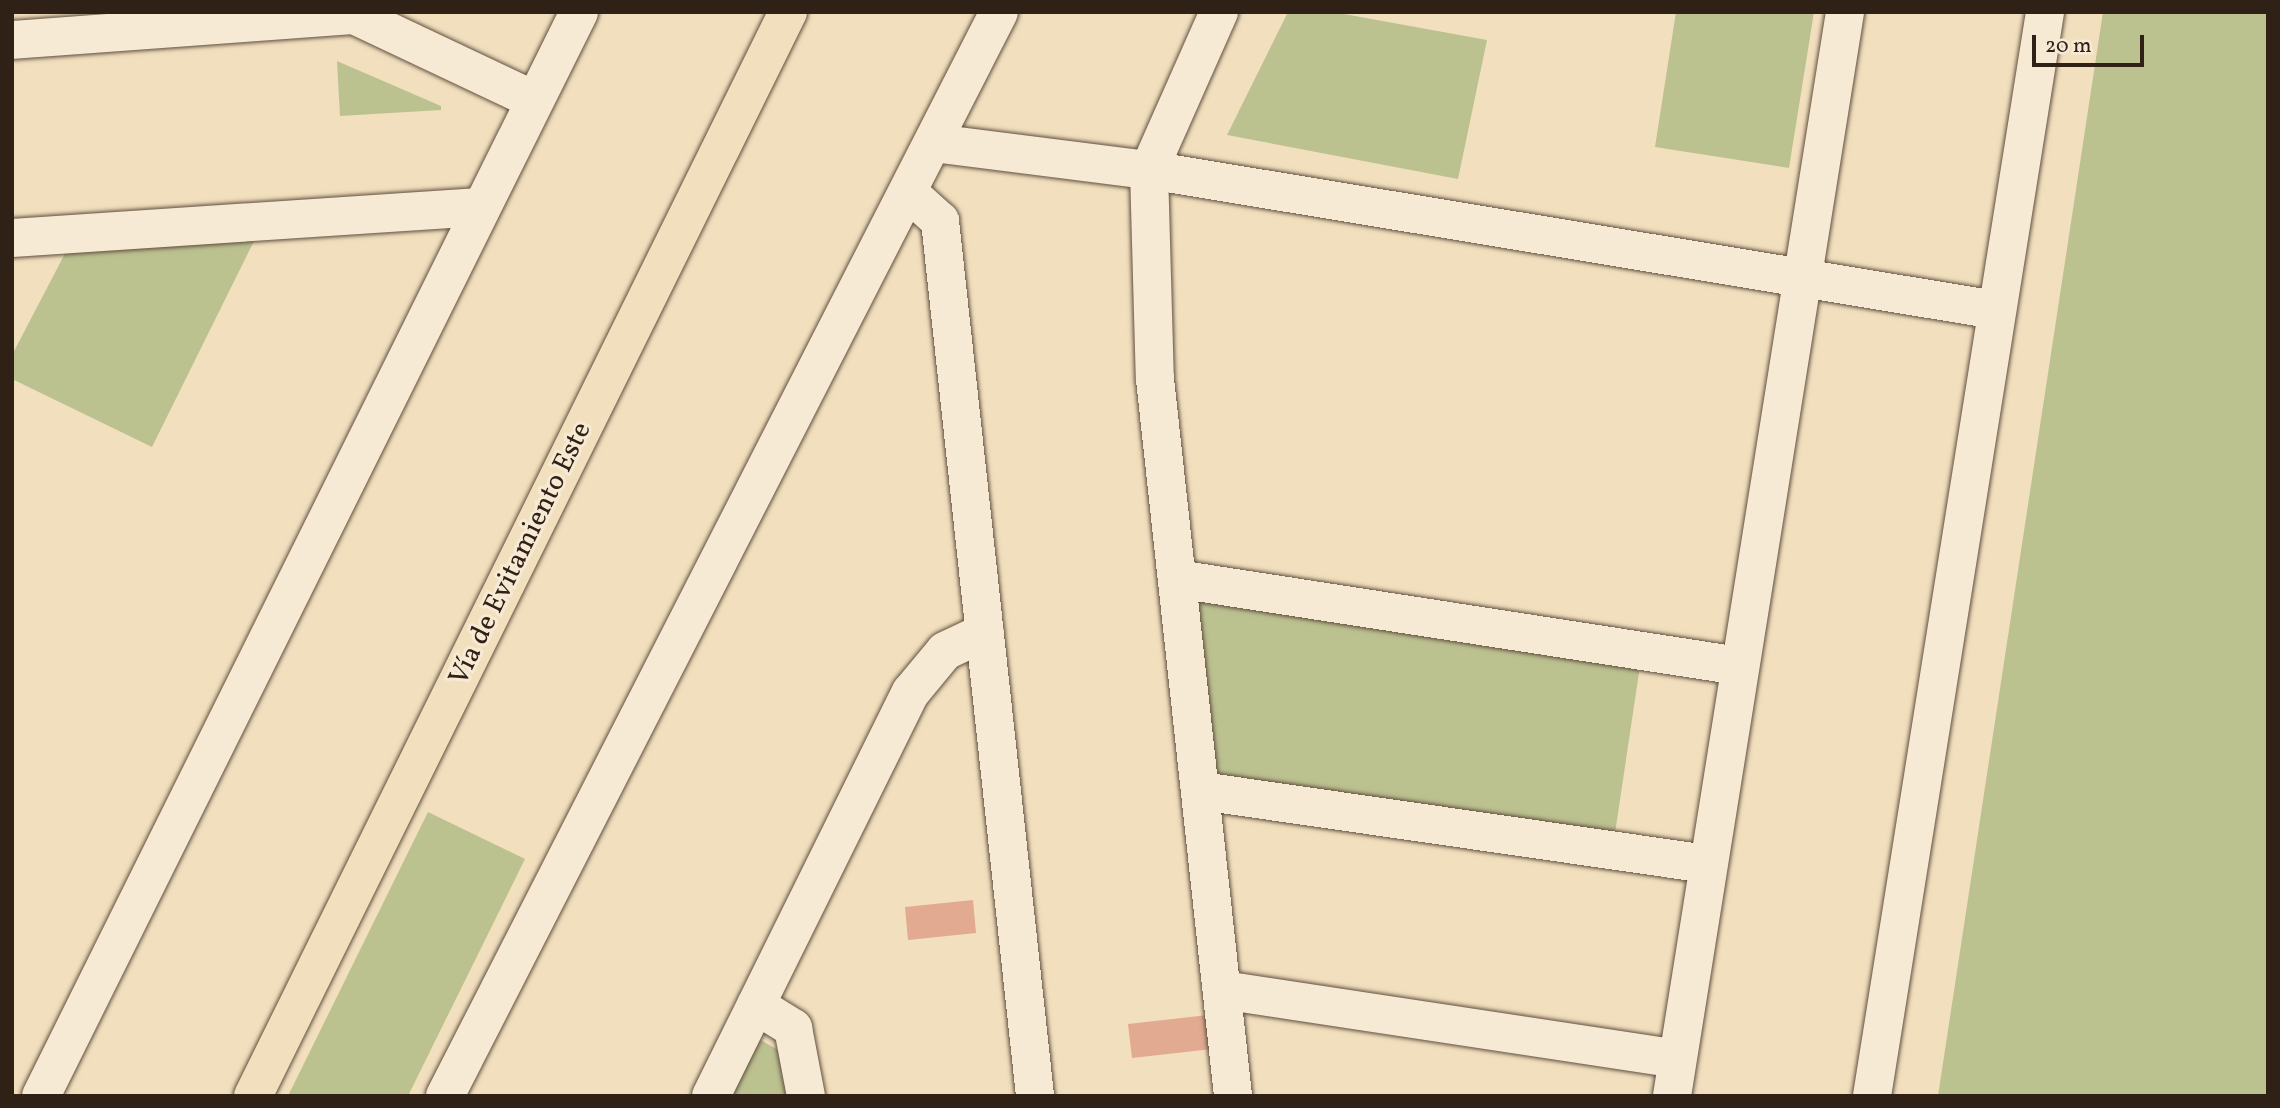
<!DOCTYPE html>
<meta charset="utf-8">
<style>
body{margin:0}
#map{position:relative;width:2280px;height:1108px;overflow:hidden;background:#f2dfbe;font-family:Vollkorn,serif}
div>[style]{position:absolute}
.green>*{inset:0;background:#bcc190}
.building>*{inset:0;background:#e1aa91}
.roads{filter:drop-shadow(0 0 2px #60503f) drop-shadow(0 0 2px #60503f)}
.minor>*{height:38px;margin:-19px;padding:0 19px;transform-origin:19px;border-radius:19px;background:#f7ead5}
.highway>*{height:38px;margin:-19px;padding:0 19px;transform-origin:19px;border-radius:19px;background:#f2dfbe}
span{translate:-50% -50%;white-space:nowrap;text-align:center;line-height:1.15;-webkit-text-stroke:6px #f7ead5;paint-order:stroke}
.street-label{font-size:28px;color:#2f2115}
.frame{position:absolute;inset:0;border:14px solid #2f2115;pointer-events:none}
.scale{position:absolute;left:2032px;top:35px;width:112px;height:32px;box-sizing:border-box;border:4px solid #2f2115;border-top:0;padding-left:9px;font-size:21px;line-height:24px;white-space:nowrap;color:#2f2115;-webkit-text-stroke:5px #f7ead5;paint-order:stroke}
</style>
<div id="map">
<div class="green">
<i style="clip-path:polygon(1288px 12px,1333px 12px,1487px 40px,1458px 179px,1227px 135px)"></i>
<i style="clip-path:polygon(1676px 12px,1814px 12px,1789px 168px,1655px 147px)"></i>
<i style="clip-path:polygon(2103px 12px,2268px 12px,2268px 1096px,1938px 1096px)"></i>
<i style="clip-path:polygon(337px 61px,441px 106px,441px 110px,340px 116px)"></i>
<i style="clip-path:polygon(258px 233px,152px 447px,12px 379px,12px 355px,71px 242px)"></i>
<i style="clip-path:polygon(1211px 594px,1640px 666px,1614px 840px,1214px 778px,1197px 606px)"></i>
<i style="clip-path:polygon(428px 812px,525px 859px,408px 1096px,288px 1096px)"></i>
<i style="clip-path:polygon(759px 1039px,785px 1054px,789px 1096px,731px 1096px)"></i>
</div>
<div class="building">
<i style="clip-path:polygon(973px 900px,976px 933px,908px 940px,905px 907px)"></i>
<i style="clip-path:polygon(1217px 1014px,1221px 1048px,1132px 1058px,1128px 1024px)"></i>
</div>
<div class="roads">
<div class="minor">
<i style="left:1219px;top:12px;width:173px;rotate:113.9deg"></i>
<i style="left:1149px;top:170px;width:209px;rotate:88.4deg"></i>
<i style="left:1155px;top:379px;width:721px;rotate:83.79deg"></i>
<i style="left:12px;top:40px;width:343px;rotate:-4.2deg"></i>
<i style="left:354px;top:15px;width:199px;rotate:25.3deg"></i>
<i style="left:934px;top:143px;width:217px;rotate:7.2deg"></i>
<i style="left:1149px;top:170px;width:858px;rotate:9.39deg"></i>
<i style="left:908px;top:192px;width:43px;rotate:42.2deg"></i>
<i style="left:940px;top:221px;width:880px;rotate:83.8deg"></i>
<i style="left:12px;top:238px;width:469px;rotate:-3.8deg"></i>
<i style="left:1177px;top:579px;width:569px;rotate:8.8deg"></i>
<i style="left:1201px;top:791px;width:511px;rotate:8.21deg"></i>
<i style="left:1222px;top:990px;width:460px;rotate:8.6deg"></i>
<i style="left:756px;top:1005px;width:44px;rotate:31.9deg"></i>
<i style="left:793px;top:1028px;width:69px;rotate:79.2deg"></i>
<i style="left:41px;top:1096px;width:1210px;rotate:-63.6deg"></i>
<i style="left:445px;top:1096px;width:1217px;rotate:-62.93deg"></i>
<i style="left:711px;top:1096px;width:451px;rotate:-63.7deg"></i>
<i style="left:911px;top:692px;width:53px;rotate:-50.3deg"></i>
<i style="left:945px;top:651px;width:44px;rotate:-25.4deg"></i>
<i style="left:1672px;top:1096px;width:1098px;rotate:-80.93deg"></i>
<i style="left:1872px;top:1096px;width:1098px;rotate:-80.93deg"></i>
</div>
<div class="highway">
<i style="left:253px;top:1096px;width:1209px;rotate:-63.73deg"></i>
</div>
</div>
<div class="street-label">
<span style="left:521px;top:554px;rotate:-64deg">Vía de Evitamiento Este</span>
</div>
<div class="frame"></div>
<div class="scale">20 m</div>
</div>
